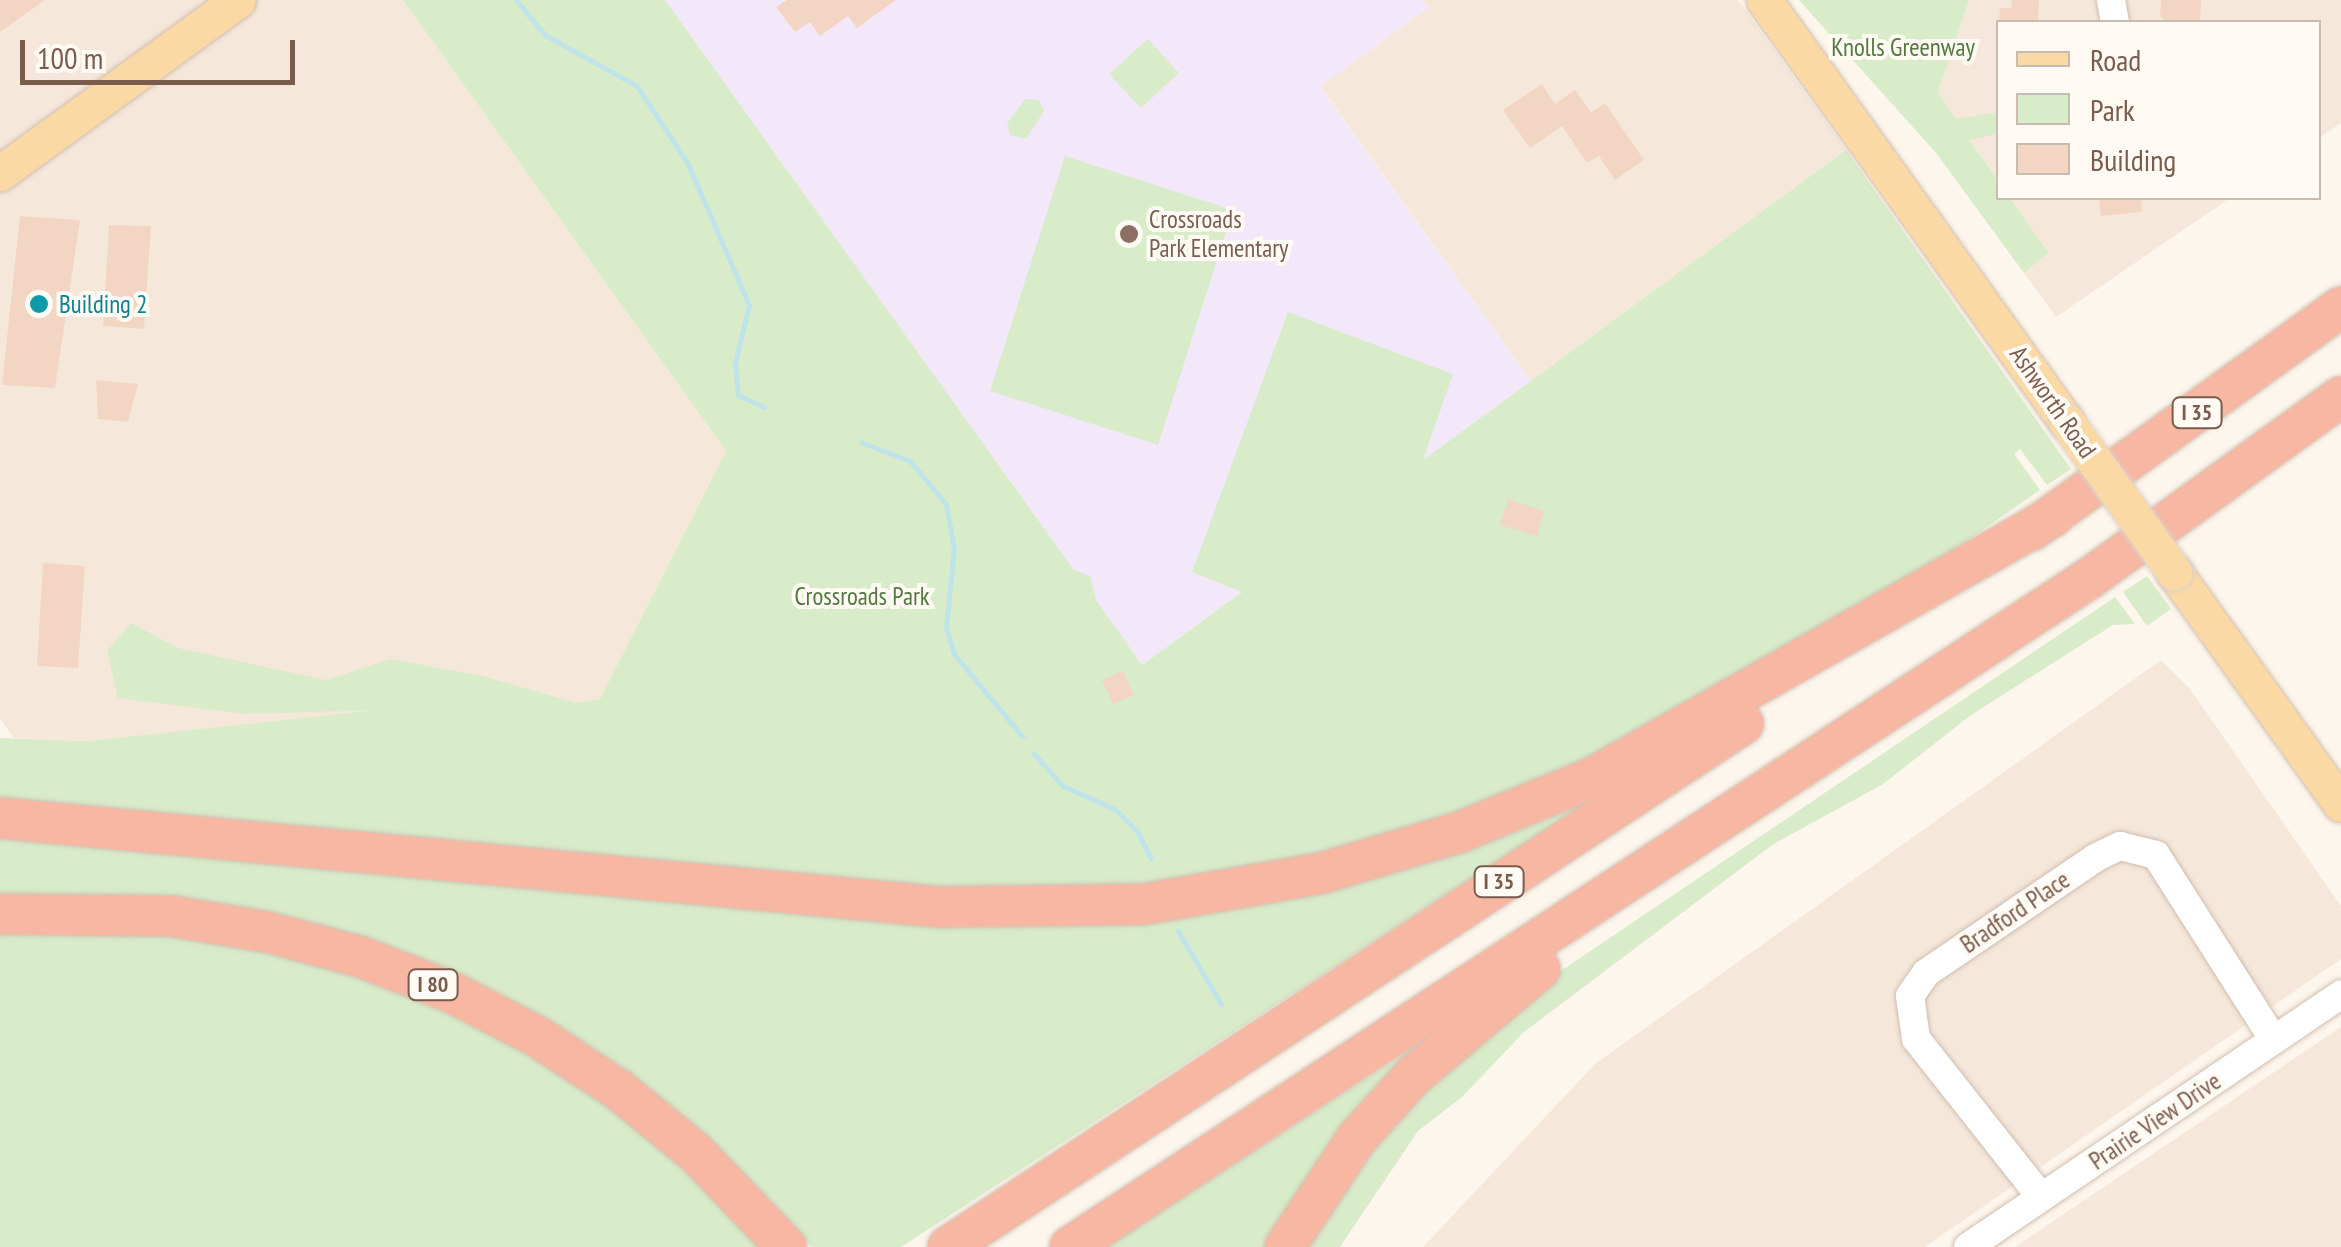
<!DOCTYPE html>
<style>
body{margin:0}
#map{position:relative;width:2341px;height:1247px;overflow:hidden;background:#fdf6ec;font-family:"PT Sans Narrow",sans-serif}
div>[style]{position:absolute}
.residential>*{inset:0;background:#f5e8da}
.education>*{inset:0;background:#f3e8fa}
.green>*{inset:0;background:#d8ecc9}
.stream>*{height:5px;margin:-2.5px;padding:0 2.5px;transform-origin:2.5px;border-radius:2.5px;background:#bfe3e8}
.building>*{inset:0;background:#f3d5c3}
.roads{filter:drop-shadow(0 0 2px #d1beb0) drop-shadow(0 0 2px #d1beb0)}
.minor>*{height:28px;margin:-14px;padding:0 14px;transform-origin:14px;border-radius:14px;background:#fff}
.major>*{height:35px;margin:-17.5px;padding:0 17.5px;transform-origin:17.5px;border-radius:17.5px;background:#fbd9a5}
.highway>*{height:40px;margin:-20px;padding:0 20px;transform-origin:20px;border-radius:20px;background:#f7b7a3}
.bridges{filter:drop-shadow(0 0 2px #dad1cd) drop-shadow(0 0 2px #dad1cd)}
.major-bridge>*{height:35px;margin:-17.5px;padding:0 17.5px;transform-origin:17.5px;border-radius:17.5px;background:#fbd9a5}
.dots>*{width:28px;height:28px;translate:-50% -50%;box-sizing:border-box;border:5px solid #fffaf3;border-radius:50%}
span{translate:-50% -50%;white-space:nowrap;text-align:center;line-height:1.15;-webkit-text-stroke:8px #fffaf3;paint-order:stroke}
.shield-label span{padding:2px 8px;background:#fffaf3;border:2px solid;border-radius:8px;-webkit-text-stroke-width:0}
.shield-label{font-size:22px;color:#7a5c4d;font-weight:700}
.park-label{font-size:25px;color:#537a41}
.education-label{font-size:25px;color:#785e54}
.left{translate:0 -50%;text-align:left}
.culture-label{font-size:25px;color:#0d838f}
.street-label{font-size:25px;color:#7a5c4d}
.legend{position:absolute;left:1996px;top:20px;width:325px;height:180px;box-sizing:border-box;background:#fffaf3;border:2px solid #cabbb1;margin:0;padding:12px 18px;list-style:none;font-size:30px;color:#7a5c4d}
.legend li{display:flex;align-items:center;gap:20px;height:50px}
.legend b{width:50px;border:2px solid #cabbb1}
.scale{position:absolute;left:20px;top:40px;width:275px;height:45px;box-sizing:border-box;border:5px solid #7a5c4d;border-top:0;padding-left:12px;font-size:30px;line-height:35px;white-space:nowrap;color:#7a5c4d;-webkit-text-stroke:8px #fffaf3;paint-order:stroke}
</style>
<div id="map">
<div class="residential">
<i style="clip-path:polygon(0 0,403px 0,726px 451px,590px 719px,400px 709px,87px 741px,14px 738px,0 719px)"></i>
<i style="clip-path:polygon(1423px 0,1738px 0,1846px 150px,1531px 381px,1320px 86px,1428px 8px)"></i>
<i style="clip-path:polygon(1969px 0,2341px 0,2341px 123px,2319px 138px,2318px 22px,1998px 22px,1998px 112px,1956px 119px,1938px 92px)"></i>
<i style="clip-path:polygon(1998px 134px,1998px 180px,1970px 139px)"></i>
<i style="clip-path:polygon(2010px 198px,2230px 198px,2056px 317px,2024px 273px,2049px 253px)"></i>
<i style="clip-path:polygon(2161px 660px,2190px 689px,2341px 906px,2341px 959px,1925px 1247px,1423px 1247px,1595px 1064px)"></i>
<i style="clip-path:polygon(2341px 1027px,2341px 1247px,2015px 1247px)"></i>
</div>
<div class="education">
<i style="clip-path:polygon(665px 0,1423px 0,1428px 8px,1320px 87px,1531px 381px,1142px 665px)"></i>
</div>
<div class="green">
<i style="clip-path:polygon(403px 0,665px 0,1074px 570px,1090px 576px,1096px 600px,1142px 665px,1242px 592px,1192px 572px,1288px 312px,1453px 374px,1423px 460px,1846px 150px,2071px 469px,2047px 485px,2020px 449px,2014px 454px,2040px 490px,1942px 558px,1577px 776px,1229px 883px,1007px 898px,0 808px,0 738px,87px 741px,377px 710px,246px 714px,118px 698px,107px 651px,131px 623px,178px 648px,326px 680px,390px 659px,483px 676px,576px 703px,600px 699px,726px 451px)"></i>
<i style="clip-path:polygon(1799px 0,1969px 0,1938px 92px,1956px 119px,1998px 112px,1998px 134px,1970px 140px,1998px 180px,1998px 198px,2010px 198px,2049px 253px,2024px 273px,1936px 153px)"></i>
<i style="clip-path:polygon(1148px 39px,1179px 73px,1141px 108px,1109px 74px)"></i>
<i style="clip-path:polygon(1025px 99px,1039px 100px,1044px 111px,1026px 139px,1010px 135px,1007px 124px)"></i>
<i style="clip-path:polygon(1065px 156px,1233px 210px,1158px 445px,990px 391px)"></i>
<i style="clip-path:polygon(2147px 576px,2171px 609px,2147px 626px,2123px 592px)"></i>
<i style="clip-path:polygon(2115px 597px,2135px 624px,2113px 625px,1971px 715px,1883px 784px,1772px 845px,1524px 1032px,1462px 1097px,1418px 1131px,1340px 1247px,1296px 1247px,1387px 1124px,1552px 977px)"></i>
<i style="clip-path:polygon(1586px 794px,1591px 801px,901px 1247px,812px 1247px,720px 1150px,598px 1054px,126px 896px,0 896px,0 829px,1035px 920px)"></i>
<i style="clip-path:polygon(105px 927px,230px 942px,338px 969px,481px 1024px,639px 1125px,767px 1247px,0 1247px,0 930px)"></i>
<i style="clip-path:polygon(1441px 1030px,1272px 1247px,1105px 1247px)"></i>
</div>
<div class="stream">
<i style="left:516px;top:0;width:45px;rotate:50.4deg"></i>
<i style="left:545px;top:35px;width:105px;rotate:29deg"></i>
<i style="left:637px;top:86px;width:93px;rotate:56.8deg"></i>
<i style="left:688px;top:164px;width:154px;rotate:66.6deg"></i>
<i style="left:749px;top:305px;width:60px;rotate:103.6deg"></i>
<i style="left:735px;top:363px;width:32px;rotate:85deg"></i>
<i style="left:738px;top:395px;width:29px;rotate:25deg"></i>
<i style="left:861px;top:442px;width:53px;rotate:21.2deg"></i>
<i style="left:910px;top:461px;width:56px;rotate:50.1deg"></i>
<i style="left:946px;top:504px;width:46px;rotate:79.9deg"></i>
<i style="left:954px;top:549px;width:79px;rotate:95.8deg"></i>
<i style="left:946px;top:628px;width:27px;rotate:73deg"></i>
<i style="left:954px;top:654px;width:107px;rotate:50.3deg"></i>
<i style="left:1034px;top:754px;width:43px;rotate:47.8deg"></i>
<i style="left:1063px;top:786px;width:57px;rotate:23.9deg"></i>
<i style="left:1115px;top:809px;width:31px;rotate:45deg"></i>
<i style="left:1137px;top:831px;width:31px;rotate:63deg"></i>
<i style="left:1178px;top:931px;width:85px;rotate:59.5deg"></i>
</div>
<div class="building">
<i style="clip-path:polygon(0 0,45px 0,0 32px)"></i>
<i style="clip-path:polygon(787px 0,896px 0,857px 28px,848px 16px,820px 36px,810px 22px,795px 32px,776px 7px)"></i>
<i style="clip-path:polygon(2012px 0,2039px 0,2038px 22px,1999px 22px,2000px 8px,2011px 8px)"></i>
<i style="clip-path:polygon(2161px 0,2201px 0,2200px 22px,2168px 22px,2160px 16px)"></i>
<i style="clip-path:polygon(1542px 84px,1555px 104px,1575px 90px,1591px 112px,1605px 103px,1644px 160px,1615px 180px,1599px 156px,1587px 163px,1562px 126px,1530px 148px,1503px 110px)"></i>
<i style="clip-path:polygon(2099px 198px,2141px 198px,2142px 212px,2101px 216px)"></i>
<i style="clip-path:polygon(20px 216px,80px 220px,55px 388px,2px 385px)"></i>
<i style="clip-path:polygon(109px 225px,151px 226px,144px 329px,103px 326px)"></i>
<i style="clip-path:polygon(96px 380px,138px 384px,128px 422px,98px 419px)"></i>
<i style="clip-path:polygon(1508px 499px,1544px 511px,1537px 536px,1500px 525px)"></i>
<i style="clip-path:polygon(43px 563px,85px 566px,78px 668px,37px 666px)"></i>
<i style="clip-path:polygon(1123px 671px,1134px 695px,1113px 704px,1102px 680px)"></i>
</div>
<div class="roads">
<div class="minor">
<i style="left:2111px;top:0;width:22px;rotate:80deg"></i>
<i style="left:2041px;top:1197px;width:201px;rotate:-128.3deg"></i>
<i style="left:1916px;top:1039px;width:43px;rotate:-97.9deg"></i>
<i style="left:1910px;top:996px;width:28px;rotate:-55deg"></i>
<i style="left:1926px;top:973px;width:204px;rotate:-34.2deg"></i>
<i style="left:2095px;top:858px;width:28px;rotate:-26deg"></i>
<i style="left:2120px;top:846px;width:37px;rotate:14deg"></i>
<i style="left:2156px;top:855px;width:219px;rotate:57.5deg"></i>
<i style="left:1968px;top:1247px;width:451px;rotate:-34.1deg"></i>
</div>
<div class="major">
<i style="left:1764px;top:0;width:518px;rotate:54.35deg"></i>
<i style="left:0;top:173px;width:294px;rotate:-36deg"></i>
<i style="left:2174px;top:572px;width:286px;rotate:54.3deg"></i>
</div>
<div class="highway">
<i style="left:2032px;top:530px;width:381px;rotate:-35.8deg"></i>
<i style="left:0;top:818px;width:944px;rotate:5.41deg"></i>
<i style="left:940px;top:907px;width:205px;rotate:-0.8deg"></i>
<i style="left:1145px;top:904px;width:180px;rotate:-9.9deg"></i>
<i style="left:1322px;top:873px;width:144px;rotate:-16.5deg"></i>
<i style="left:1460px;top:832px;width:145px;rotate:-22.3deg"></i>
<i style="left:1594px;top:777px;width:527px;rotate:-29.58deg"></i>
<i style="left:0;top:914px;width:171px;rotate:0.7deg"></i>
<i style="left:171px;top:916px;width:97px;rotate:9.5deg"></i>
<i style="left:267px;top:932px;width:97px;rotate:14.9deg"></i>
<i style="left:361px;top:957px;width:97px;rotate:21.3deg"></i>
<i style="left:451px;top:992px;width:98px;rotate:27.3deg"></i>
<i style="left:538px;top:1037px;width:97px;rotate:33.2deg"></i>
<i style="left:619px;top:1090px;width:98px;rotate:39.2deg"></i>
<i style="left:695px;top:1152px;width:132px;rotate:46.2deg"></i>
<i style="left:948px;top:1247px;width:952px;rotate:-33.34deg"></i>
<i style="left:1070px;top:1247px;width:1221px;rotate:-33.27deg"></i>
<i style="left:2091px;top:577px;width:308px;rotate:-35.8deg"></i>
<i style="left:1285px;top:1247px;width:131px;rotate:-56.6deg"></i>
<i style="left:1357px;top:1138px;width:84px;rotate:-47.9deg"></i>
<i style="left:1413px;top:1076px;width:166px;rotate:-40.1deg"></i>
</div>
</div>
<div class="bridges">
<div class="major-bridge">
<i style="left:2066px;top:421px;width:186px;rotate:54.4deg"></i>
</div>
</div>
<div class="dots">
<i style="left:1129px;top:234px;background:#8d6e63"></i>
<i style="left:39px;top:304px;background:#0f9aa8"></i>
</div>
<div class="shield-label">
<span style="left:2197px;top:413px">I 35</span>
<span style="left:1499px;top:882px">I 35</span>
<span style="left:433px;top:985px">I 80</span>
</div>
<div class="park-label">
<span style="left:1903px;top:47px">Knolls Greenway</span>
<span style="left:862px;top:596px">Crossroads Park</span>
</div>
<div class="education-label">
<span class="left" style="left:1149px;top:234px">Crossroads<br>Park Elementary</span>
</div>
<div class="culture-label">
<span class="left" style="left:59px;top:304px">Building 2</span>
</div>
<div class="street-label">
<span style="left:2053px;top:402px;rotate:55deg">Ashworth Road</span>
<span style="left:2015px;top:912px;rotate:-34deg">Bradford Place</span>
<span style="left:2155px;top:1121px;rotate:-34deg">Prairie View Drive</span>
</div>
<ul class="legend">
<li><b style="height:12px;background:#fbd9a5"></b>Road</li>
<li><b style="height:28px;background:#d8ecc9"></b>Park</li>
<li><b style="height:28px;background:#f3d5c3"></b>Building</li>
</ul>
<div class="scale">100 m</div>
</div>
